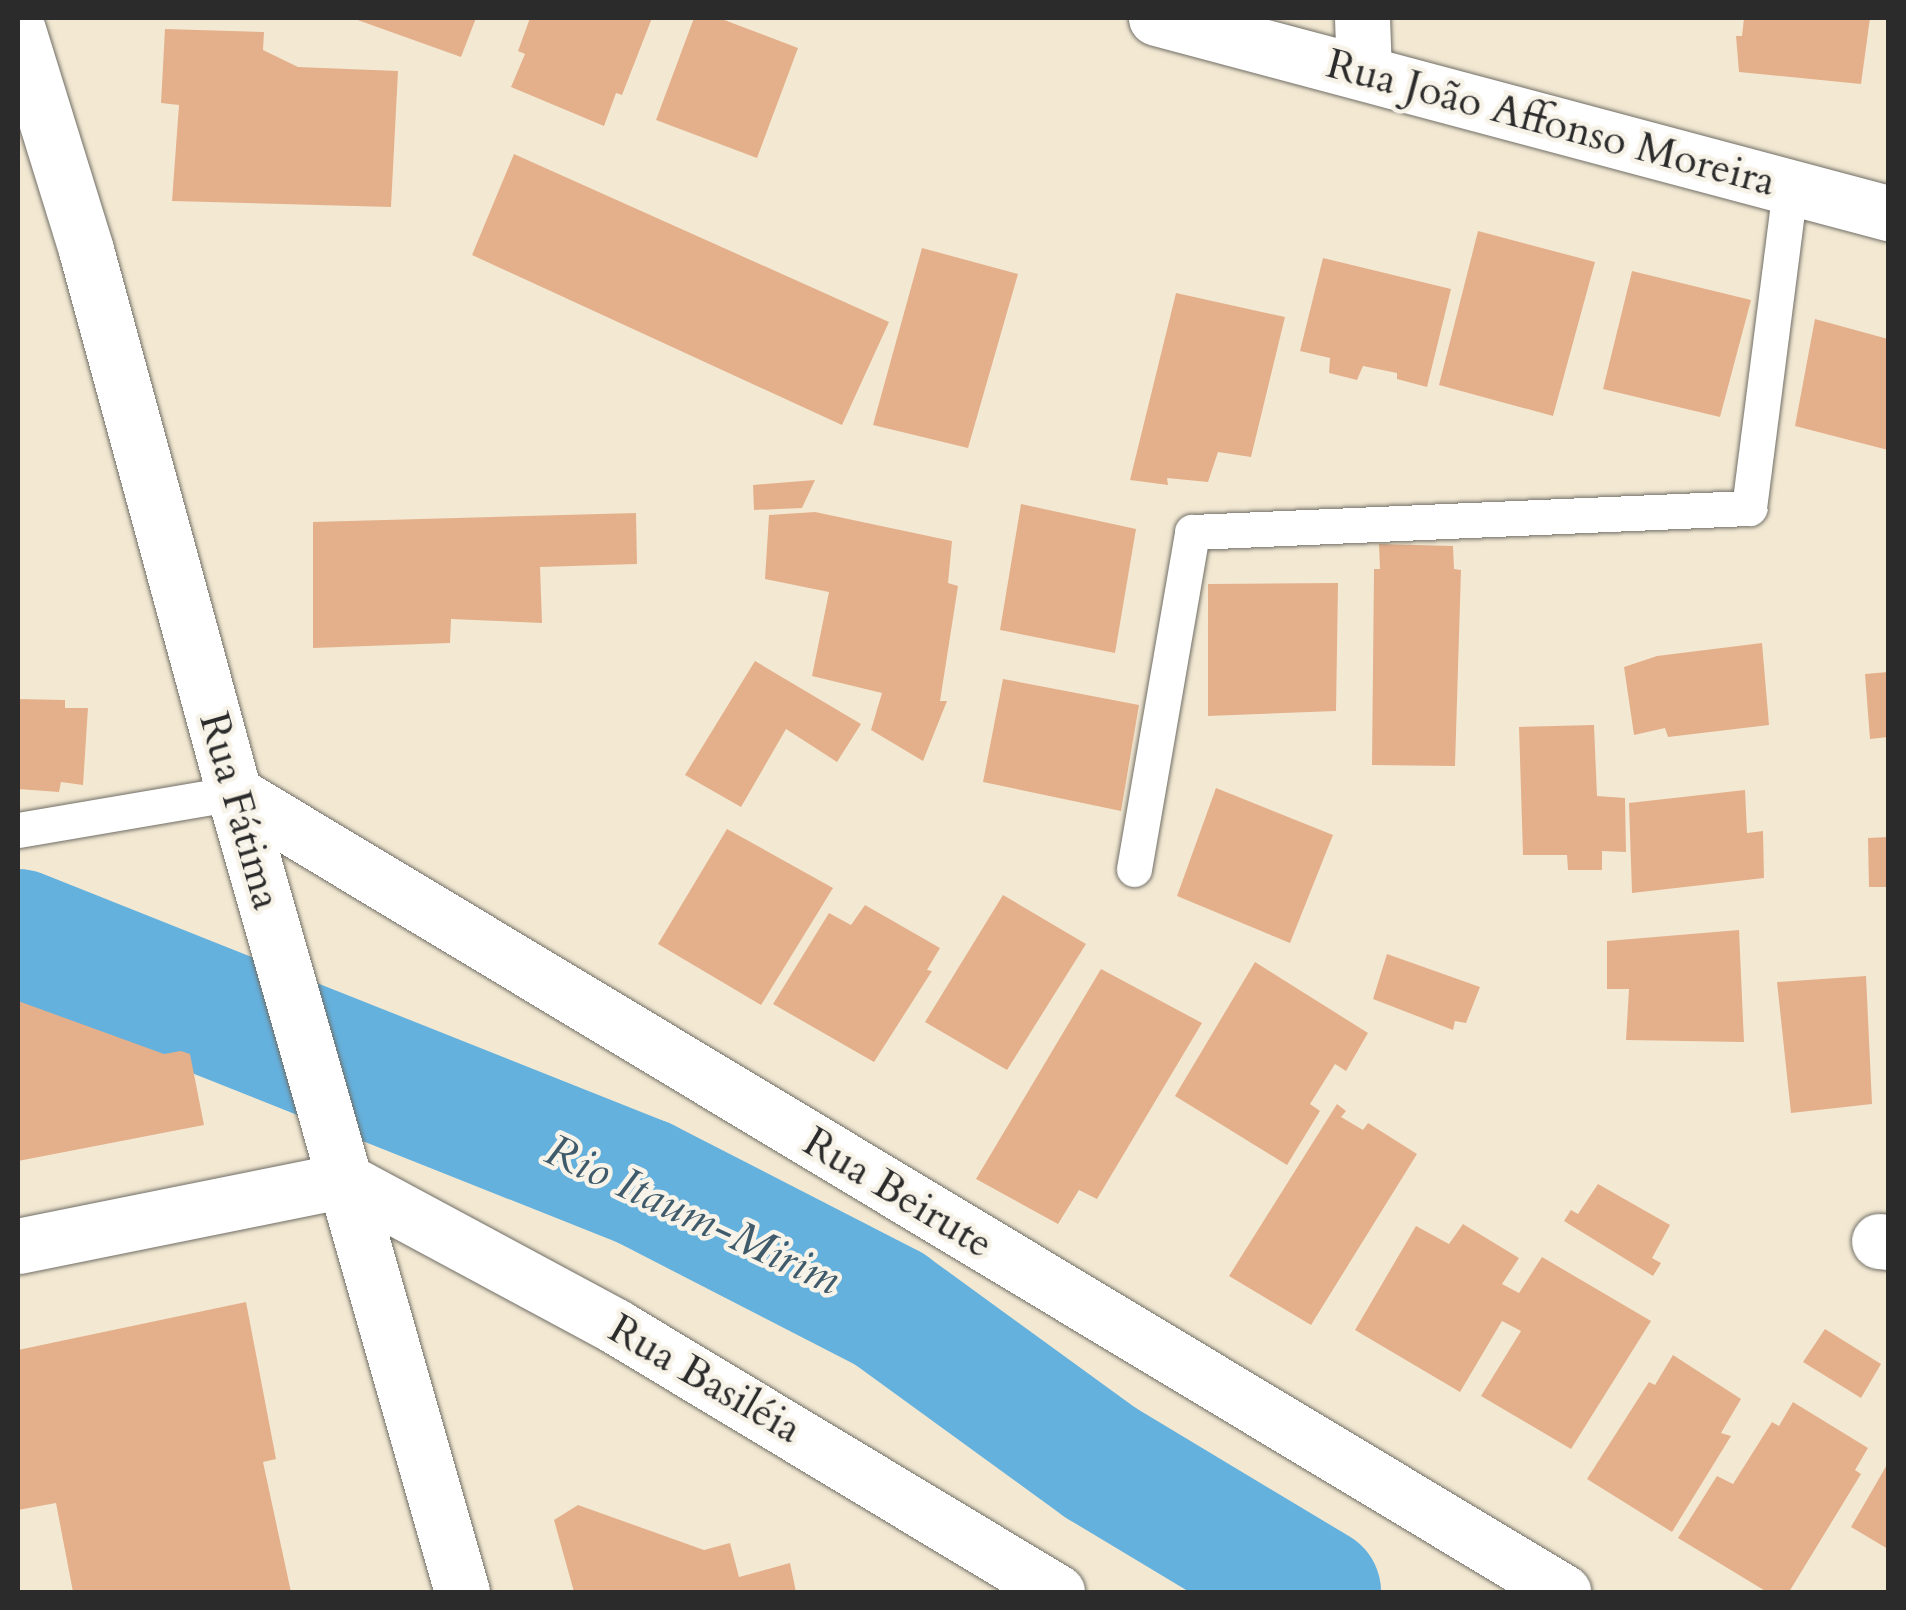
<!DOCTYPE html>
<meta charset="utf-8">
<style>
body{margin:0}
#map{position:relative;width:1906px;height:1610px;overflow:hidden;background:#f3e9d3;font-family:Cardo,serif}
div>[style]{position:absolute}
.river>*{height:130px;margin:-65px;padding:0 65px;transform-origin:65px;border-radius:65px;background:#65b1de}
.building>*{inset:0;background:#e4b08c}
.roads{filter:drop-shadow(0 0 2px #716e66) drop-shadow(0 0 2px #716e66)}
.lane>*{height:35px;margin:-17.5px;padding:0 17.5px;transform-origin:17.5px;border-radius:17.5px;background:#fff}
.street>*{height:55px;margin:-27.5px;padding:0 27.5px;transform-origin:27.5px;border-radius:27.5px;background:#fff}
.secondary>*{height:55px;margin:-27.5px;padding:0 27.5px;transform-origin:27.5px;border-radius:27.5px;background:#fff}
span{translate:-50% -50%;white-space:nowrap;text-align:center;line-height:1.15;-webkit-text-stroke:9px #f7f3e8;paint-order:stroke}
.street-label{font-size:42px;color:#2b2b2b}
.water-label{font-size:45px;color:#3f5a6a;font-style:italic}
.frame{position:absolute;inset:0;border:20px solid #2b2b2b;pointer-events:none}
</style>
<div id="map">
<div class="river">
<i style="left:18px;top:934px;width:674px;rotate:21.69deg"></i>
<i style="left:644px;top:1183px;width:276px;rotate:27.2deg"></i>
<i style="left:889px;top:1309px;width:262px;rotate:36deg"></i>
<i style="left:1101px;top:1463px;width:251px;rotate:31deg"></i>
</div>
<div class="building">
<i style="clip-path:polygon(352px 18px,476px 18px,461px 57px)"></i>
<i style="clip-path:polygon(530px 18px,652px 18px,622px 95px,616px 93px,604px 126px,511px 87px,525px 54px,518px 51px)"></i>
<i style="clip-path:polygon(694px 18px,719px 18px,798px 48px,757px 158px,656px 120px)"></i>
<i style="clip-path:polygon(1744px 18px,1870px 18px,1861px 84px,1739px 72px,1736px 36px,1742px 36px)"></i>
<i style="clip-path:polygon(165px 29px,264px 32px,263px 50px,298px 67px,398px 71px,391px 207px,172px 201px,179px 105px,161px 103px)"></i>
<i style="clip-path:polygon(514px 154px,889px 322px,842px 425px,472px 255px)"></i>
<i style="clip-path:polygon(1478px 231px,1595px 262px,1553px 416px,1439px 385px)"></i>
<i style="clip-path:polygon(922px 248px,1018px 274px,968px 448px,873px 425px)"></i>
<i style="clip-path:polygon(1323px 258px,1451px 289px,1427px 387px,1397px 379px,1397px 373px,1363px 366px,1357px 380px,1329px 373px,1330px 358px,1300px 351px)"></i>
<i style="clip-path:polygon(1632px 271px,1751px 300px,1720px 417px,1603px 389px)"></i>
<i style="clip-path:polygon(1176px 293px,1285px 317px,1251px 457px,1218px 452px,1208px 482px,1167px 478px,1168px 485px,1130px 480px)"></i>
<i style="clip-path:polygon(1815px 319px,1888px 339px,1888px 450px,1795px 426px)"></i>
<i style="clip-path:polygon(815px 480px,802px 508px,754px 510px,753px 485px)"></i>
<i style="clip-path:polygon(1021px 504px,1136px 529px,1115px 653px,1000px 630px)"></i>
<i style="clip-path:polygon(815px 512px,952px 541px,948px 583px,958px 586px,940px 701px,947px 701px,923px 761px,871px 730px,882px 693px,812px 676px,829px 592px,765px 579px,769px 515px)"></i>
<i style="clip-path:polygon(636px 513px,637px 564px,540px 567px,542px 623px,451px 619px,450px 643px,313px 648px,313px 522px)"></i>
<i style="clip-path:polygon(1379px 544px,1453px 546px,1454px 569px,1461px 570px,1455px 766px,1372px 765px,1374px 569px,1380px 569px)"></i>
<i style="clip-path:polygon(1338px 583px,1336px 711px,1208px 716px,1208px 584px)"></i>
<i style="clip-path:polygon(1762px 643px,1769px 725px,1668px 737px,1665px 728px,1634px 735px,1624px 667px,1657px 656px)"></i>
<i style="clip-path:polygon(755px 661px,861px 724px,837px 762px,786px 729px,741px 807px,685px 775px)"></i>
<i style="clip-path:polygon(1888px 672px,1888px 737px,1870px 739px,1865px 674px)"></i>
<i style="clip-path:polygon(1003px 679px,1139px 705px,1121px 811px,983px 782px)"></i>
<i style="clip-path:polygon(18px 699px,65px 700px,65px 708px,88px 708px,83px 785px,61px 782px,59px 792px,18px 789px)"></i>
<i style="clip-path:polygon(1594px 725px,1597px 796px,1625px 798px,1626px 852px,1602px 851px,1602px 870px,1568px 870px,1567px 855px,1523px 855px,1519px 727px)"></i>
<i style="clip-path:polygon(1216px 788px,1333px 835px,1290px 943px,1177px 896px)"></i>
<i style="clip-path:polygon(1745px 790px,1747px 833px,1763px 831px,1764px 878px,1632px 893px,1629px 803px)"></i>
<i style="clip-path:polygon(727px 829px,833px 888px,761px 1005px,658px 944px)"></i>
<i style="clip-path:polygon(1888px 837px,1888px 887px,1869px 887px,1868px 838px)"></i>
<i style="clip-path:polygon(1003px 895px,1086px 944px,1007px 1070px,925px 1022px)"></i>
<i style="clip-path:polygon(865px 905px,940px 948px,927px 970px,932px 971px,874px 1062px,773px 1004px,829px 913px,851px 925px)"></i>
<i style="clip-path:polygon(1739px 930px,1744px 1042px,1626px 1040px,1629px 989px,1607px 989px,1607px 941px)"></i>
<i style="clip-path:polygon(1387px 954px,1480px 987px,1466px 1023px,1455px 1021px,1453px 1030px,1373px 999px)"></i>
<i style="clip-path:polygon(1255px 962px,1368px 1033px,1346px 1071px,1335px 1064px,1310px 1104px,1320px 1111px,1287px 1165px,1175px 1096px)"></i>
<i style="clip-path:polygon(1101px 969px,1202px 1023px,1097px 1199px,1079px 1190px,1058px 1224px,976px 1179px)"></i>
<i style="clip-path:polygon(1866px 976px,1872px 1104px,1791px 1113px,1777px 982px)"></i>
<i style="clip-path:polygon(18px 1001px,164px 1054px,181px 1051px,190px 1054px,204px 1125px,18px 1161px)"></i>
<i style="clip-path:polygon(1337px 1104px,1346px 1111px,1341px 1117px,1363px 1130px,1368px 1123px,1417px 1154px,1311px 1325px,1229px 1276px)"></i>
<i style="clip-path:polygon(1598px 1184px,1670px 1225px,1652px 1258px,1661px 1263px,1653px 1276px,1564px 1221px,1571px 1210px,1578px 1214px)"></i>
<i style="clip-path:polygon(1463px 1224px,1519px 1258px,1502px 1284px,1519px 1293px,1542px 1257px,1651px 1321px,1571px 1449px,1481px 1396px,1521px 1331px,1502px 1321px,1460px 1392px,1355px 1330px,1416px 1226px,1449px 1244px)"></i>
<i style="clip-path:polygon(246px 1302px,276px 1459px,263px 1462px,291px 1592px,73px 1592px,56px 1503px,18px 1510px,18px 1350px)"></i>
<i style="clip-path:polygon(1825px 1329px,1881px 1364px,1861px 1398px,1803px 1362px)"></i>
<i style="clip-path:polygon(1673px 1355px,1741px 1399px,1721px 1433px,1731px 1436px,1672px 1532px,1587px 1479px,1649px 1382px,1655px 1385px)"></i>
<i style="clip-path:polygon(1793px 1402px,1868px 1448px,1855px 1470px,1861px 1474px,1789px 1592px,1767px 1592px,1678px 1538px,1717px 1476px,1733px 1484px,1772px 1422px,1779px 1426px)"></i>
<i style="clip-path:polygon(1888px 1463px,1888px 1549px,1851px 1527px)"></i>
<i style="clip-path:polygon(578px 1505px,704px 1550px,730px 1543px,739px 1577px,790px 1563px,796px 1592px,574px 1592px,554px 1520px)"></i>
</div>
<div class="roads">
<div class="lane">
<i style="left:18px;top:830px;width:219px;rotate:-9.7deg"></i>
<i style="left:1134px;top:869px;width:342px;rotate:-80.2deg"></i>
<i style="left:1192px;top:532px;width:558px;rotate:-2.47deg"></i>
<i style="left:1749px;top:508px;width:324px;rotate:-82.7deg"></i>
</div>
<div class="street">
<i style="left:1156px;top:18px;width:758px;rotate:14.92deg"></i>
<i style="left:1362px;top:18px;width:55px;rotate:87.9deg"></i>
<i style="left:234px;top:793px;width:1551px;rotate:31.01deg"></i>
<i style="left:1879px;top:1241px;width:9px;rotate:6deg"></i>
<i style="left:18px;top:1246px;width:333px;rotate:-11.4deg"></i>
<i style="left:344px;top:1180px;width:308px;rotate:28.3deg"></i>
<i style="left:615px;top:1326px;width:516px;rotate:31.04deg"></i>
</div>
<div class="secondary">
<i style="left:18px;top:30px;width:230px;rotate:72.8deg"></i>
<i style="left:86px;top:250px;width:563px;rotate:74.75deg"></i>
<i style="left:234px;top:793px;width:831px;rotate:74.07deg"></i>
</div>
</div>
<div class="street-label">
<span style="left:1551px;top:123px;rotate:15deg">Rua João Affonso Moreira</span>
<span style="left:240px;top:811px;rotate:74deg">Rua Fátima</span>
<span style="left:898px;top:1193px;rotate:31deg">Rua Beirute</span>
<span style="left:705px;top:1379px;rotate:30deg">Rua Basiléia</span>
</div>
<div class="water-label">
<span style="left:693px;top:1215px;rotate:25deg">Rio Itaum-Mirim</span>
</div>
<div class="frame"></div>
</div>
